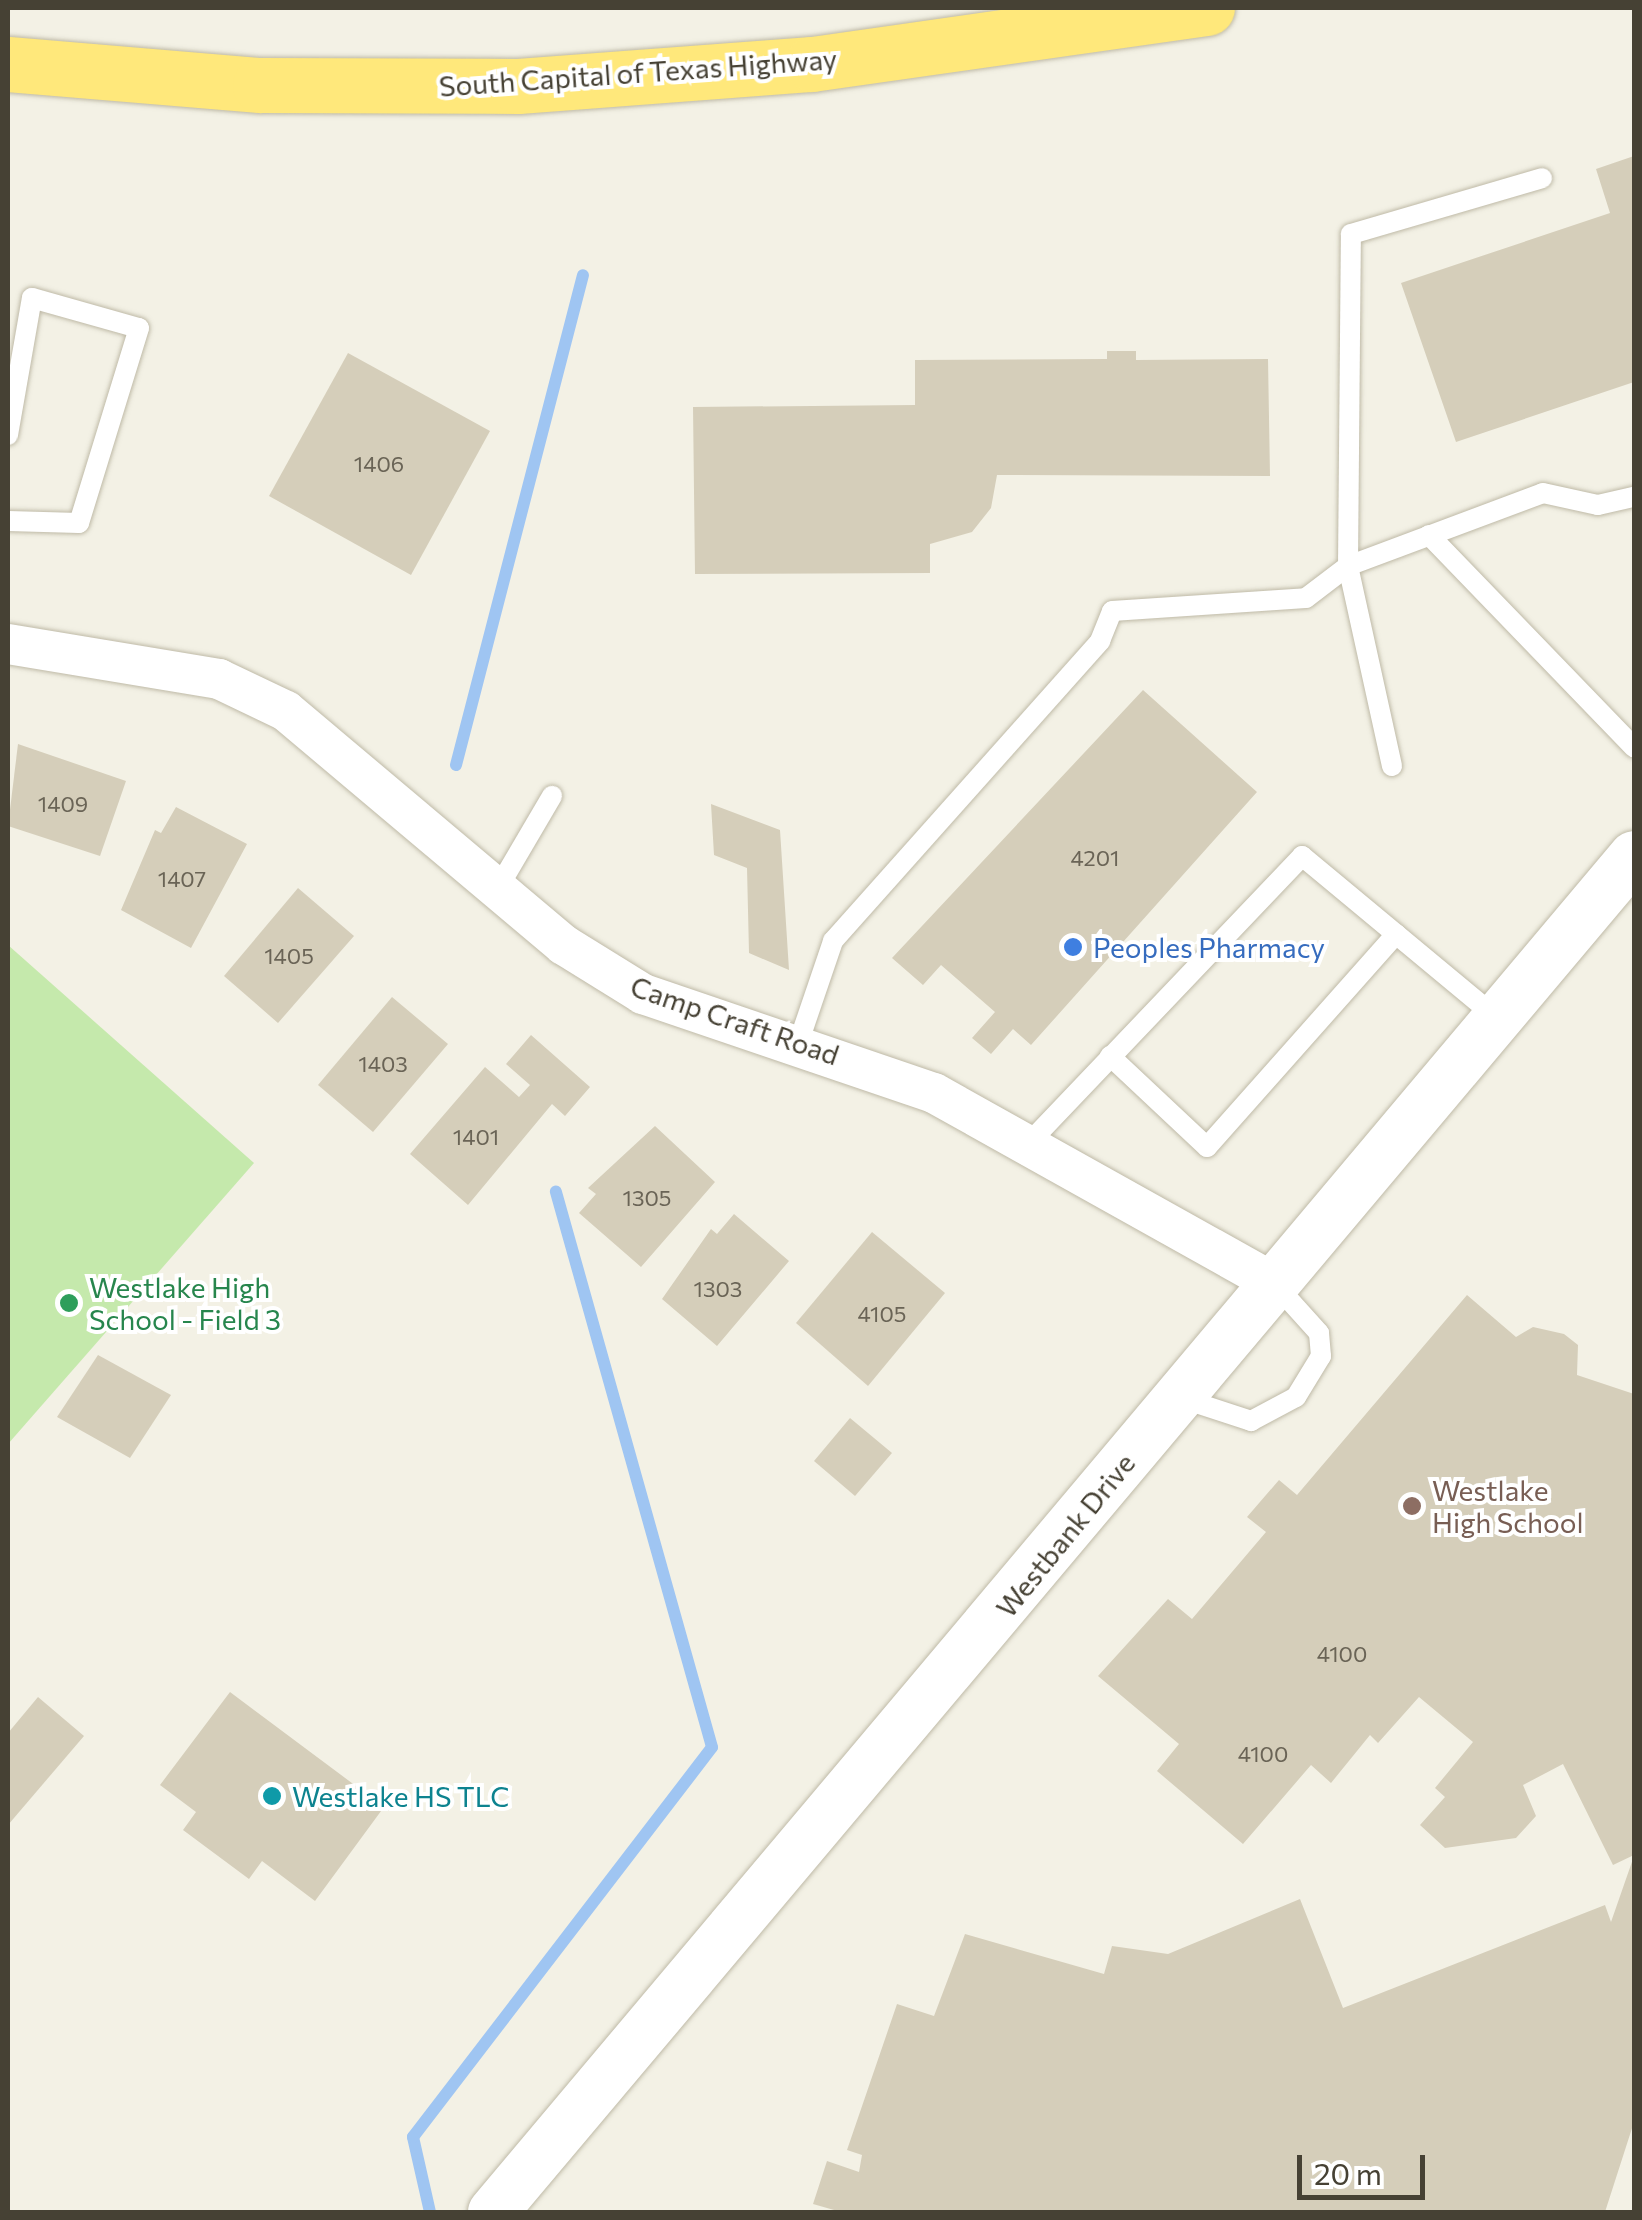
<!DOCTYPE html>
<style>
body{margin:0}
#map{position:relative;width:1642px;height:2220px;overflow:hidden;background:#f3f1e5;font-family:Commissioner,sans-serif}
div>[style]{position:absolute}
.green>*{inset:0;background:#c5e9ac}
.stream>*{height:12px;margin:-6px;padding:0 6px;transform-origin:6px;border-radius:6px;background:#9fc5f2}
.building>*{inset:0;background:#d5ceba}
.roads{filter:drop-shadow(0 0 2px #bfbaa7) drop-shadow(0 0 2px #bfbaa7)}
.service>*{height:20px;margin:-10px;padding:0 10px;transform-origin:10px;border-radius:10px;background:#fff}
.minor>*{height:40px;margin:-20px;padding:0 20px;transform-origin:20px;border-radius:20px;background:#fff}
.tertiary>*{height:50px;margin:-25px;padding:0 25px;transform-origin:25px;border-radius:25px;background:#fff}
.trunk>*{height:55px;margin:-27.5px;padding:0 27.5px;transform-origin:27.5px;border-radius:27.5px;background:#ffe87b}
.dots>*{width:28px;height:28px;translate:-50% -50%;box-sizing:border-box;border:5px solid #fff;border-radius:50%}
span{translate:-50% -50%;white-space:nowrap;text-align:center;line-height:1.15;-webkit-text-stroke:8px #fff;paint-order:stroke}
.number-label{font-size:22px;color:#6a6456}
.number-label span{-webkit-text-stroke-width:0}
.street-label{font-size:28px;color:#464134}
.shop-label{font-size:28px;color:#366cbe}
.left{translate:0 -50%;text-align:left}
.leisure-label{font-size:28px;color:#27864d}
.education-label{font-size:28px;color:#785e54}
.culture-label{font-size:28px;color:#0d838f}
.frame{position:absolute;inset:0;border:10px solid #464134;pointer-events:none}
.scale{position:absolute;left:1297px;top:2155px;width:128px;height:45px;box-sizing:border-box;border:5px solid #464134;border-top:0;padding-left:12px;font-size:30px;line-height:35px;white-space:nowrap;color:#464134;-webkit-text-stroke:8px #fff;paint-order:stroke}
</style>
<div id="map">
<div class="green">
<i style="clip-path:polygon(8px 945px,254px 1163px,8px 1444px)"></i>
</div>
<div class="stream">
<i style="left:456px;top:765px;width:506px;rotate:-75.47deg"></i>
<i style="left:430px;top:2212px;width:77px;rotate:-102.8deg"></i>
<i style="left:413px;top:2137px;width:491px;rotate:-52.5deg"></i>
<i style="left:712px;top:1747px;width:577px;rotate:-105.7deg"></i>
</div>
<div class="building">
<i style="clip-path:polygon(1634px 156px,1634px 382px,1456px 442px,1401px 283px,1610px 213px,1596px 169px)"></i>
<i style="clip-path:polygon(1107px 351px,1136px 351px,1136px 360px,1268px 359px,1270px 476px,997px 475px,991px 508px,972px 532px,930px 544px,930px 573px,695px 574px,693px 407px,915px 405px,915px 360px,1107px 359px)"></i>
<i style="clip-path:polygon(348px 353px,490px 431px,411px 575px,269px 496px)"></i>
<i style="clip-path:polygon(1143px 690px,1257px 792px,1031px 1045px,1013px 1029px,991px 1054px,972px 1038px,995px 1012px,941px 965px,923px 985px,892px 958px)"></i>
<i style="clip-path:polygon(18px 744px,126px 781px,100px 856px,8px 826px)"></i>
<i style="clip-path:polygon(711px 804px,780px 830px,789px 970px,749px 953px,747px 868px,714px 855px)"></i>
<i style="clip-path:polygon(176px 807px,247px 844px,191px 948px,121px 910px,155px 830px,161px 833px)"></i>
<i style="clip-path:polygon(298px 888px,354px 936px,278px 1023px,224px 976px)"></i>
<i style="clip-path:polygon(392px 997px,448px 1044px,373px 1132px,318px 1085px)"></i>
<i style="clip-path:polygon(531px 1035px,590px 1087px,565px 1116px,552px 1104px,468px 1205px,410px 1154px,485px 1067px,519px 1097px,530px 1085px,506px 1064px)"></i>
<i style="clip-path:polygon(655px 1126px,715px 1182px,641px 1267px,579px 1213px,596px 1194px,588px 1188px)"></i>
<i style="clip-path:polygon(734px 1214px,789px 1261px,717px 1346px,662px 1299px,711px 1229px,717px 1234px)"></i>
<i style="clip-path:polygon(872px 1232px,945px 1293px,868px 1386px,796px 1323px)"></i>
<i style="clip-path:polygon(1467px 1295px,1516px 1337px,1533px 1327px,1564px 1334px,1578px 1345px,1577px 1375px,1634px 1394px,1634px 1855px,1613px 1865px,1563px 1764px,1523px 1785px,1536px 1816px,1516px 1838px,1445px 1848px,1420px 1825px,1445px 1797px,1435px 1788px,1473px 1742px,1419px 1697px,1378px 1743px,1370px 1735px,1331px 1783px,1311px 1765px,1243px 1844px,1157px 1771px,1179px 1744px,1098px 1676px,1168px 1599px,1192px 1619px,1266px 1532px,1247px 1517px,1279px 1480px,1297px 1495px)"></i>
<i style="clip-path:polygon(98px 1355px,171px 1395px,130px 1458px,57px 1417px)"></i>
<i style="clip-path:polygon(850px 1418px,892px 1453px,855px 1496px,814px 1461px)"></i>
<i style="clip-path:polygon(230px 1692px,384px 1807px,315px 1901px,262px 1861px,249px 1879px,183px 1830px,196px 1812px,160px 1785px)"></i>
<i style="clip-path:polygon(38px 1697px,84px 1736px,8px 1825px,8px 1733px)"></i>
<i style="clip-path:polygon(1634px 1856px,1634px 2122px,1605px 2212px,841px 2212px,813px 2204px,827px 2161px,859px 2172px,862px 2155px,847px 2150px,897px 2004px,934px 2016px,965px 1934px,1104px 1974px,1112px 1946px,1168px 1954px,1300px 1899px,1343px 2008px,1605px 1905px,1611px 1922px)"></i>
</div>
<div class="roads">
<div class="service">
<i style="left:8px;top:435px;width:139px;rotate:-80.1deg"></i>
<i style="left:32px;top:298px;width:111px;rotate:15.7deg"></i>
<i style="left:139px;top:328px;width:204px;rotate:107.1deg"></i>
<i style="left:79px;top:523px;width:71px;rotate:-178.4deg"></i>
<i style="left:1429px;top:535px;width:295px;rotate:46deg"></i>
<i style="left:1392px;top:766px;width:205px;rotate:-102.4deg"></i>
<i style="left:1348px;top:566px;width:332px;rotate:-89.5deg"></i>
<i style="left:1351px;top:234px;width:199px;rotate:-16.3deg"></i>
<i style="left:498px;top:888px;width:107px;rotate:-59.6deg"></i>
<i style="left:799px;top:1041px;width:106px;rotate:-71.2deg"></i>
<i style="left:833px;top:941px;width:402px;rotate:-48.3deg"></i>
<i style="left:1100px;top:641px;width:32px;rotate:-68deg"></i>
<i style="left:1112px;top:611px;width:194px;rotate:-3.8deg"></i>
<i style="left:1306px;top:598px;width:53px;rotate:-37.3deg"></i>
<i style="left:1348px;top:566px;width:208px;rotate:-20.5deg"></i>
<i style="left:1543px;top:493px;width:56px;rotate:12.3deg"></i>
<i style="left:1598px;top:505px;width:37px;rotate:-13deg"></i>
<i style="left:1110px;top:1056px;width:133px;rotate:43.2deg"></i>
<i style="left:1207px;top:1147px;width:285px;rotate:-48.4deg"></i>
<i style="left:1027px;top:1145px;width:399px;rotate:-46.4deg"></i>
<i style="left:1302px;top:856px;width:252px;rotate:39.7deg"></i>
<i style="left:1181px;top:1398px;width:74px;rotate:18.2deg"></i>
<i style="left:1251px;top:1421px;width:51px;rotate:-28.1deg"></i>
<i style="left:1296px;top:1397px;width:48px;rotate:-58.6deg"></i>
<i style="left:1321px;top:1356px;width:23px;rotate:-95deg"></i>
<i style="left:1319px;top:1333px;width:67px;rotate:-132deg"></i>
</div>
<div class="minor">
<i style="left:8px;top:644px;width:214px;rotate:9.4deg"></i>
<i style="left:219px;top:679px;width:74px;rotate:25.5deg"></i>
<i style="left:286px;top:711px;width:363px;rotate:40.1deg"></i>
<i style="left:564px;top:945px;width:93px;rotate:31.8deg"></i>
<i style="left:643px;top:994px;width:307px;rotate:18.8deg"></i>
<i style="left:934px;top:1093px;width:389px;rotate:29.2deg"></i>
</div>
<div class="tertiary">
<i style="left:493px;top:2212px;width:1772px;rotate:-49.92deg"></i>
</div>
<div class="trunk">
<i style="left:8px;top:64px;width:253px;rotate:4.8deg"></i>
<i style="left:260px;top:85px;width:258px;rotate:0.2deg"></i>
<i style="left:518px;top:86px;width:295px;rotate:-4.3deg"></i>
<i style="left:812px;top:64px;width:399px;rotate:-8.1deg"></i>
</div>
</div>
<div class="dots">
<i style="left:1073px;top:947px;background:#3f7fe0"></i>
<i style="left:69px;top:1303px;background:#2e9e5b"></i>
<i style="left:1412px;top:1506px;background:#8d6e63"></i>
<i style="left:272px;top:1796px;background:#0f9aa8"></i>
</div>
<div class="number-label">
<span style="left:379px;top:464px">1406</span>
<span style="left:63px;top:804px">1409</span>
<span style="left:1095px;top:858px">4201</span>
<span style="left:182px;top:879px">1407</span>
<span style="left:289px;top:956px">1405</span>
<span style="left:383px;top:1064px">1403</span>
<span style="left:476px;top:1137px">1401</span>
<span style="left:647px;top:1198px">1305</span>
<span style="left:718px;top:1289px">1303</span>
<span style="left:882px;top:1314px">4105</span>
<span style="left:1342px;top:1654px">4100</span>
<span style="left:1263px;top:1754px">4100</span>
</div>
<div class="street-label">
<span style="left:638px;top:72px;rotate:-4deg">South Capital of Texas Highway</span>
<span style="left:735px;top:1020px;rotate:19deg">Camp Craft Road</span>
<span style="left:1065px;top:1535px;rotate:-51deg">Westbank Drive</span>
</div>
<div class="shop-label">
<span class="left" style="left:1093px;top:947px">Peoples Pharmacy</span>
</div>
<div class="leisure-label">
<span class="left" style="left:89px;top:1303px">Westlake High<br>School - Field 3</span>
</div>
<div class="education-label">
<span class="left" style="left:1432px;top:1506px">Westlake<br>High School</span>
</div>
<div class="culture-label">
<span class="left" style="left:292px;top:1796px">Westlake HS TLC</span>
</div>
<div class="frame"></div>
<div class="scale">20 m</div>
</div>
